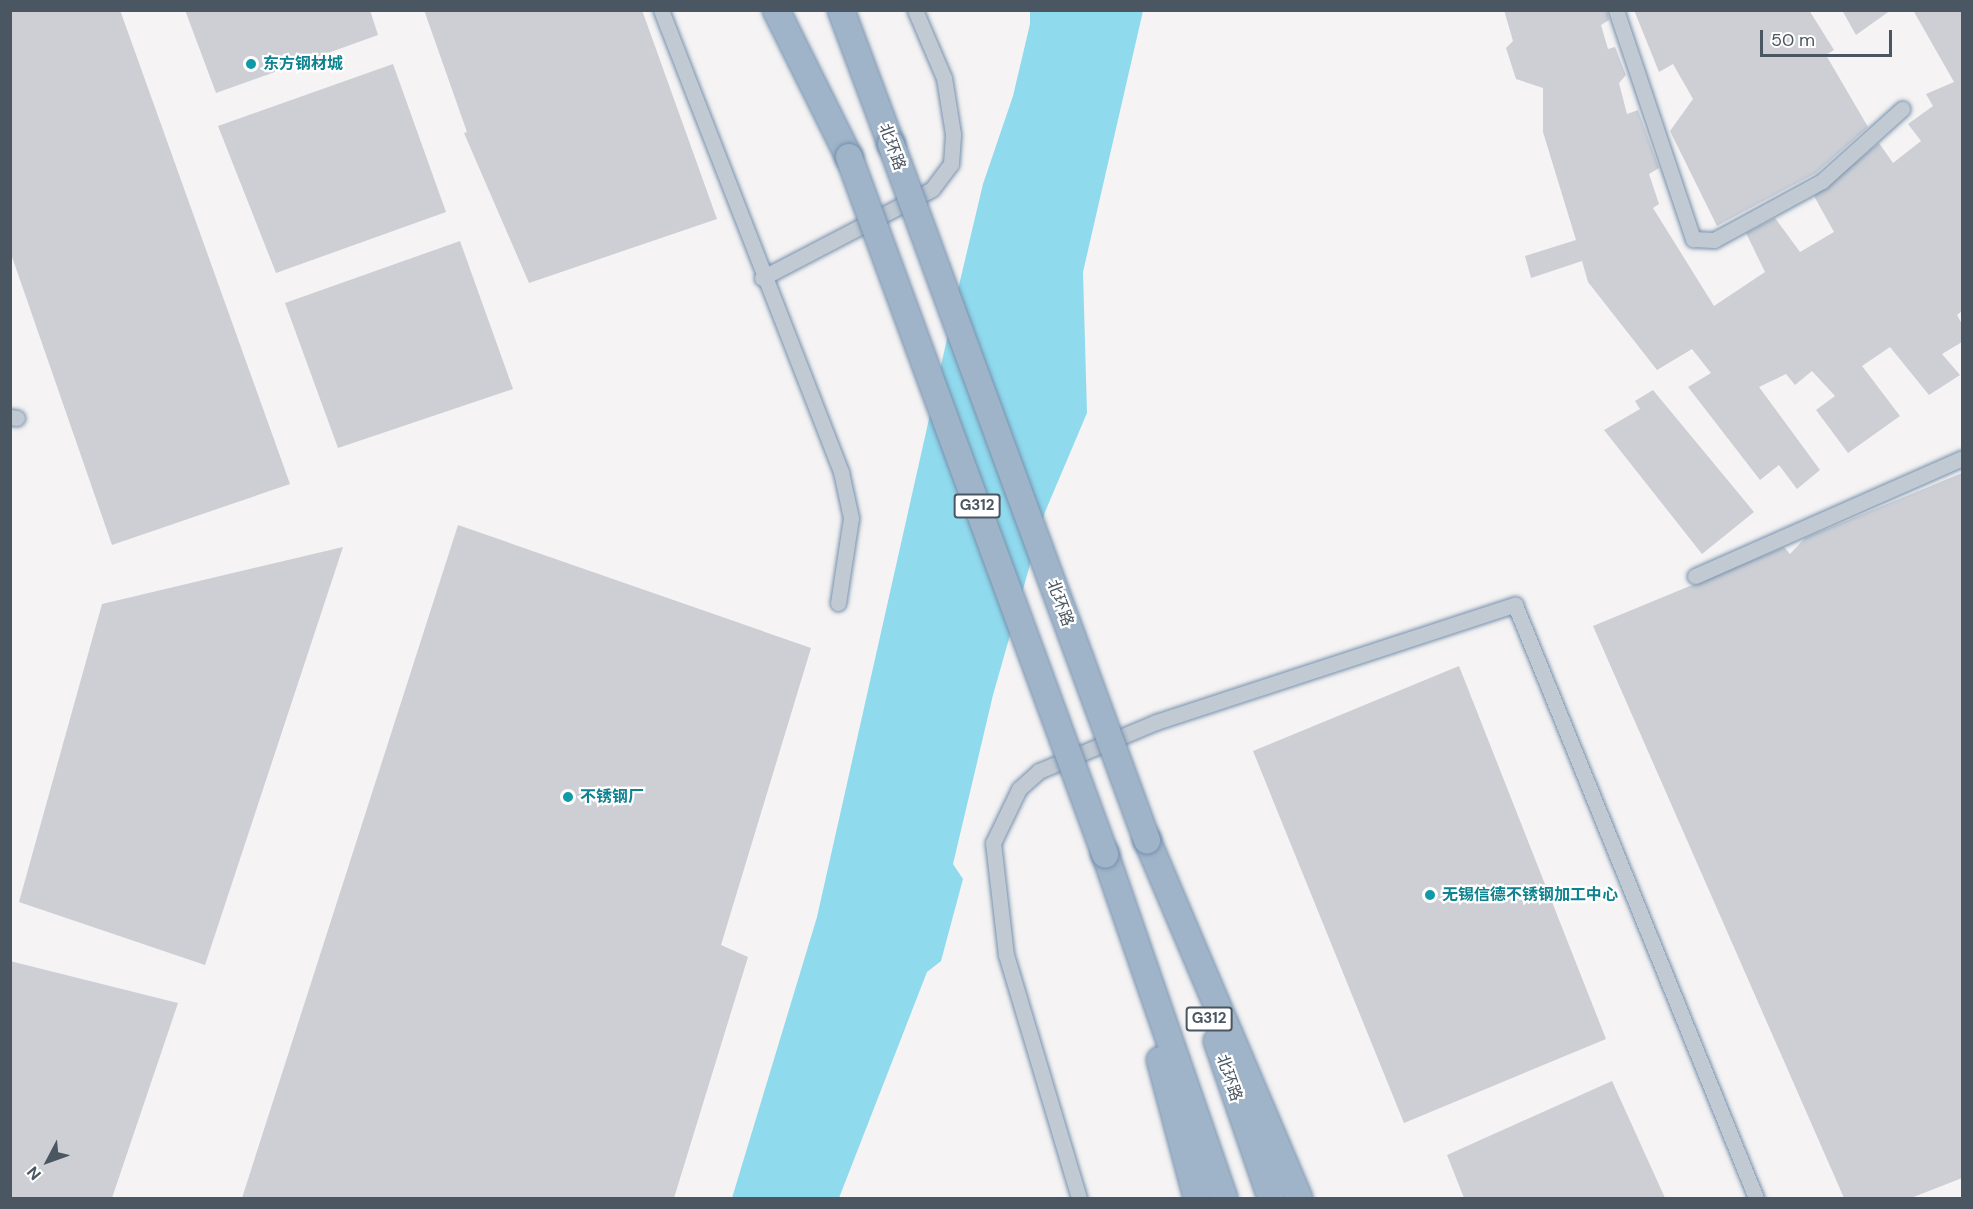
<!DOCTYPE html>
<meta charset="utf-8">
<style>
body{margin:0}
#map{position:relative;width:1973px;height:1209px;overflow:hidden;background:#f5f3f3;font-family:"DM Sans","Noto Sans SC",sans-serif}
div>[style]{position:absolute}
.water>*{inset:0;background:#90daee}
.building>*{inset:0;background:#cdcfd5}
.roads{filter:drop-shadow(0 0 2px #7690ad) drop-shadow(0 0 2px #7690ad)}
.minor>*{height:15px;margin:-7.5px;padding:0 7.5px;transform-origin:7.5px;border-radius:7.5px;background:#c1cad2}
.trunk>*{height:26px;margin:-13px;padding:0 13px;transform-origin:13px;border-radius:13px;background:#9fb4c9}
.bridges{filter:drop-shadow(0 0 2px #7690ad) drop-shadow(0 0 2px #7690ad)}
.trunk-bridge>*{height:26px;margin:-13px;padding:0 13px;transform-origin:13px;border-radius:13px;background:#9fb4c9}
.dots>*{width:16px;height:16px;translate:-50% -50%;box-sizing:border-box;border:3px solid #fff;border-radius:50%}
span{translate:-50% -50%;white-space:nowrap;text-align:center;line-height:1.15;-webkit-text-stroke:4.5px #fff;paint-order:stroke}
.shield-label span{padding:2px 4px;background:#fff;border:2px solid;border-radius:4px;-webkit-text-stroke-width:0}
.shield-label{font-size:15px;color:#4a5661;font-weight:700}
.culture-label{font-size:16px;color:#0d838f;font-weight:700}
.left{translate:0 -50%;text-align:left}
.street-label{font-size:16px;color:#4a5661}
.frame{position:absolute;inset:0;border:12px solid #4a5661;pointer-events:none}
.north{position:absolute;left:18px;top:1131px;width:60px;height:60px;-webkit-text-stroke:4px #fff;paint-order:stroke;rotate:229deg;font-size:16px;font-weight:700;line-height:24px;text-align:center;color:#4a5661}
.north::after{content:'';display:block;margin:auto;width:21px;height:27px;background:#4a5661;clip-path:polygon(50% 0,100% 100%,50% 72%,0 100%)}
.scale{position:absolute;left:1760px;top:30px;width:132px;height:27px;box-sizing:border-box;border:3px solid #4a5661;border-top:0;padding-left:8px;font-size:18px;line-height:21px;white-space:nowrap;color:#4a5661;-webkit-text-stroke:4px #fff;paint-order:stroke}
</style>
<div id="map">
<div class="water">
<i style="clip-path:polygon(1030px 11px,1143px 11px,1083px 272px,1087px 413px,1045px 512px,993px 695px,953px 864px,963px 879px,941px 961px,927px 972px,839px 1198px,732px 1198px,817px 917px,960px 281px,983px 184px,1013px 96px,1030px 24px)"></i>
</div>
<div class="building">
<i style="clip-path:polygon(10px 10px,120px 10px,290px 484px,112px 545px,10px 251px)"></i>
<i style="clip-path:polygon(185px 10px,370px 10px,378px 35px,216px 93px)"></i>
<i style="clip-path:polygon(424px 10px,642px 10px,717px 219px,529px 283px,464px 133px,467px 132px)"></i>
<i style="clip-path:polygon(1504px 10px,1607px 10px,1609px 20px,1601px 25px,1608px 49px,1615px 47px,1626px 75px,1619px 83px,1627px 114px,1638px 110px,1659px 168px,1649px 174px,1659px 204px,1653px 208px,1714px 306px,1765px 272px,1746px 233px,1775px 218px,1800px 252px,1834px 232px,1814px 196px,1879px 143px,1893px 163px,1921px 141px,1908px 124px,1933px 106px,1926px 94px,1954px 82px,1913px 10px,1962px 10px,1962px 311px,1957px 315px,1962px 324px,1962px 342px,1942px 354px,1960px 375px,1929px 395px,1890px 347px,1862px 366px,1900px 416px,1848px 453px,1816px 410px,1835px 396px,1812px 371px,1795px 385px,1786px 374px,1759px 387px,1820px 470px,1797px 489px,1779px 465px,1760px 480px,1688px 387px,1711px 373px,1692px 349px,1657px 370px,1588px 282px,1582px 261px,1531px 278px,1525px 256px,1576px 240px,1543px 132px,1543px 88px,1516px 79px,1506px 48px,1513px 41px)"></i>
<i style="clip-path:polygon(1634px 10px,1809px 10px,1834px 50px,1826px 55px,1868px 127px,1816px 173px,1717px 226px,1670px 131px,1693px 99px,1673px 64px,1659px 72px)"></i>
<i style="clip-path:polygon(1842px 10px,1891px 10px,1856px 35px)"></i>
<i style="clip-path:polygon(393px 64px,446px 212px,276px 273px,218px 126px)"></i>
<i style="clip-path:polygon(460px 241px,513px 389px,338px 448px,285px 303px)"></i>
<i style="clip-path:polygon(1653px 390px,1754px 512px,1702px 554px,1604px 430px,1640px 409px,1635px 401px)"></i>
<i style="clip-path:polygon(1962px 473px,1962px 1178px,1911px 1198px,1844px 1198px,1593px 626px,1784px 547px,1790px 554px,1805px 538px)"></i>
<i style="clip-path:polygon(458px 525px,811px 648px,721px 945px,748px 957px,674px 1198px,242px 1198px)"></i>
<i style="clip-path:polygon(343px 547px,205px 965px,19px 902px,102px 604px)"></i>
<i style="clip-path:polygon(1459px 666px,1606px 1039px,1404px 1123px,1253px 751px)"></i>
<i style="clip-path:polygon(10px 961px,178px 1003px,112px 1198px,10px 1198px)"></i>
<i style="clip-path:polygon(1612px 1081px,1665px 1198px,1464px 1198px,1447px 1155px)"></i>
</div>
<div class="roads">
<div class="minor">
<i style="left:661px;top:10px;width:496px;rotate:68.7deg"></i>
<i style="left:841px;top:472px;width:47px;rotate:77.7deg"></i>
<i style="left:851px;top:518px;width:86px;rotate:98.7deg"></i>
<i style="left:1616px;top:10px;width:242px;rotate:71.4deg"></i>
<i style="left:1693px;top:239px;width:21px;rotate:3deg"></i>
<i style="left:1714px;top:240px;width:123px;rotate:-28.6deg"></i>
<i style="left:1822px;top:181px;width:108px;rotate:-42deg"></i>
<i style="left:762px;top:278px;width:192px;rotate:-27.6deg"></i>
<i style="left:932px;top:189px;width:31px;rotate:-53deg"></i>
<i style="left:951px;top:164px;width:30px;rotate:-86deg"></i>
<i style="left:953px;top:134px;width:57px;rotate:-99.1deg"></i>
<i style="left:944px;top:78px;width:74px;rotate:-113.1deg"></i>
<i style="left:10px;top:417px;width:7px;rotate:8deg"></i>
<i style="left:1695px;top:576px;width:292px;rotate:-23.8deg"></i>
<i style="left:1079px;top:1198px;width:254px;rotate:-106.7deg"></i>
<i style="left:1006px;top:955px;width:113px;rotate:-96.6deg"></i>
<i style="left:993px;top:843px;width:60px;rotate:-64.3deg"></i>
<i style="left:1019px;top:789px;width:27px;rotate:-42deg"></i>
<i style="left:1039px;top:771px;width:127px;rotate:-22.7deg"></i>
<i style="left:1156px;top:722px;width:378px;rotate:-18.1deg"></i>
<i style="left:1515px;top:605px;width:640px;rotate:67.88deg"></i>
</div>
<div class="trunk">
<i style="left:776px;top:10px;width:164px;rotate:63.6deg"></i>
<i style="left:841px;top:10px;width:143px;rotate:69.5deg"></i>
<i style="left:1147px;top:840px;width:389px;rotate:67deg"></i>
<i style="left:1105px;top:854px;width:364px;rotate:70.9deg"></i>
<i style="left:1217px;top:1041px;width:166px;rotate:71deg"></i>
<i style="left:1160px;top:1060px;width:143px;rotate:75deg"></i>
</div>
</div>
<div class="bridges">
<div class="trunk-bridge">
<i style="left:891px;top:144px;width:742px;rotate:69.81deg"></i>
<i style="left:849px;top:157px;width:743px;rotate:69.83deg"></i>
</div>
</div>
<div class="dots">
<i style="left:251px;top:64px;background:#0f9aa8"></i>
<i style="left:568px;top:797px;background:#0f9aa8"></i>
<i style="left:1430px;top:895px;background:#0f9aa8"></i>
</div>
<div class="shield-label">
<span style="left:977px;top:506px">G312</span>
<span style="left:1209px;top:1019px">G312</span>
</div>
<div class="culture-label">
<span class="left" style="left:263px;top:64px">东方钢材城</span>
<span class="left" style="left:580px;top:797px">不锈钢厂</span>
<span class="left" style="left:1442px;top:895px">无锡信德不锈钢加工中心</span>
</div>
<div class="street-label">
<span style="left:892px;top:147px;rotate:70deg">北环路</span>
<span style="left:1060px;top:603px;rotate:70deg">北环路</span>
<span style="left:1229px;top:1078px;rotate:71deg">北环路</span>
</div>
<div class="frame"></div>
<div class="north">N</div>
<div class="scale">50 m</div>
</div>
